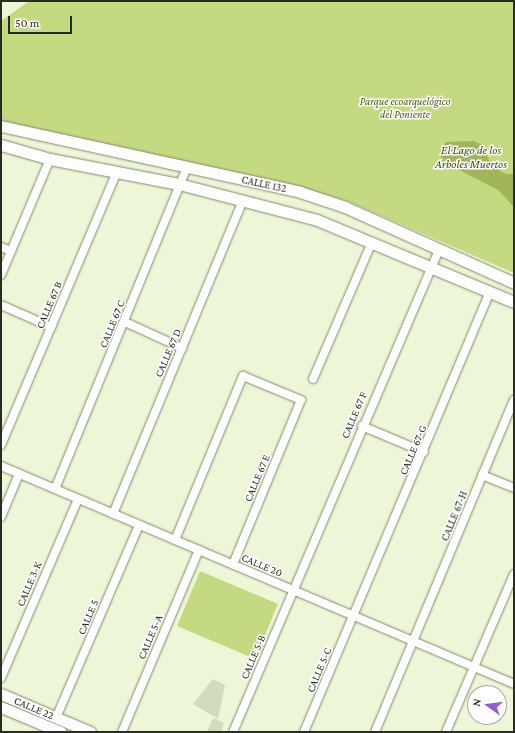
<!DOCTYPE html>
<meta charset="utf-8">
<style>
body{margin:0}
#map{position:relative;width:515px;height:733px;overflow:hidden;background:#edf6d6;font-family:"Crimson Pro",serif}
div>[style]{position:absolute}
.green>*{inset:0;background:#c4da80}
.water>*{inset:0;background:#a0b659}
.building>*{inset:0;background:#d2dbbc}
.roads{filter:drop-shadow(0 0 1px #828a6d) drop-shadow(0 0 1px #828a6d)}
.minor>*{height:8px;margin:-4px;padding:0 4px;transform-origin:4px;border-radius:4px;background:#fff}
.tertiary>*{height:11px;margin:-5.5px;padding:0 5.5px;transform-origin:5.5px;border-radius:5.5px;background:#fff}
span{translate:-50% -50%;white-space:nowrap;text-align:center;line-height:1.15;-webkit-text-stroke:3px #fff;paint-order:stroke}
.park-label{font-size:11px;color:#4c5917;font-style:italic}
.street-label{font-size:11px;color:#292c20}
.water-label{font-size:12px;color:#3f4c04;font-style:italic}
.frame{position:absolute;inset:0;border:2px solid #292c20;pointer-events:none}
.north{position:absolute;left:467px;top:685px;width:40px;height:40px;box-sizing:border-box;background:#fff;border:1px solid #a9aba6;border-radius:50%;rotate:284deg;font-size:11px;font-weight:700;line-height:16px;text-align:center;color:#292c20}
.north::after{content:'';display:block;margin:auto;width:14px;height:18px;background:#8f5cd5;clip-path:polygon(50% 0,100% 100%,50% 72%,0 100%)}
.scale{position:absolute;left:8px;top:16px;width:64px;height:18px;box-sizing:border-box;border:2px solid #292c20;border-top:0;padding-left:5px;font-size:12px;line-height:14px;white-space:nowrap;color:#292c20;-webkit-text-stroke:3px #fff;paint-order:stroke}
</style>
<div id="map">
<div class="green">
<i style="clip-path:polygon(29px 1px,514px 1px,514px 273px,347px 201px,320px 193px,1px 123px,1px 21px)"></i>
<i style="clip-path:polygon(200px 571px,278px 604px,255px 659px,177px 626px)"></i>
</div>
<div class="water">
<i style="clip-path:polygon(473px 141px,483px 145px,491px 165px,506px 174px,514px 174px,514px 207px,498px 190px,442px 161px,440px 152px,446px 142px)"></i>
</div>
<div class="building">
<i style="clip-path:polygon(213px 679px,225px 685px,218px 719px,193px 704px)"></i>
<i style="clip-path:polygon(213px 718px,224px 723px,221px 732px,207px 732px)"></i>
</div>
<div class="roads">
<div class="minor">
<i style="left:1px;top:247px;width:11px;rotate:22deg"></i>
<i style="left:1px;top:275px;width:126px;rotate:-67.1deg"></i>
<i style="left:1px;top:305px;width:55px;rotate:23.7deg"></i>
<i style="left:125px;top:322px;width:63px;rotate:24.5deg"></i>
<i style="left:313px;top:379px;width:149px;rotate:-66.7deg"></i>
<i style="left:362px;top:426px;width:67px;rotate:22.8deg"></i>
<i style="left:1px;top:445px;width:297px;rotate:-67deg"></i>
<i style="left:1px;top:466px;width:557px;rotate:23.02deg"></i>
<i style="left:482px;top:475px;width:35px;rotate:22deg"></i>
<i style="left:55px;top:489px;width:348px;rotate:-67.7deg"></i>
<i style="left:113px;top:514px;width:340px;rotate:-67.5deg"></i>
<i style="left:1px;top:517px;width:47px;rotate:-67.3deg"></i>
<i style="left:175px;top:540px;width:178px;rotate:-67.5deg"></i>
<i style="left:243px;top:376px;width:63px;rotate:22.5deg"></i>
<i style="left:301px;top:400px;width:178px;rotate:112.5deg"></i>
<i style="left:1px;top:678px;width:195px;rotate:-66.7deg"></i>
<i style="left:56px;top:718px;width:210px;rotate:-66.7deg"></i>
<i style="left:122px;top:732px;width:198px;rotate:-67.1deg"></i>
<i style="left:233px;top:732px;width:524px;rotate:-66.86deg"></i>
<i style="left:304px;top:732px;width:478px;rotate:-67.1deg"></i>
<i style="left:375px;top:732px;width:360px;rotate:-67.3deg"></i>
<i style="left:446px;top:732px;width:172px;rotate:-66.7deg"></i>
</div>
<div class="tertiary">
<i style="left:1px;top:126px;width:306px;rotate:12.4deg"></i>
<i style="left:300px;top:192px;width:47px;rotate:18.4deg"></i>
<i style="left:345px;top:207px;width:185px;rotate:24.2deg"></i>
<i style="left:1px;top:145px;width:51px;rotate:15.9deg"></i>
<i style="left:50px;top:159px;width:131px;rotate:11deg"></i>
<i style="left:179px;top:184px;width:143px;rotate:14.6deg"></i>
<i style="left:317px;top:220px;width:213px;rotate:22.6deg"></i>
<i style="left:1px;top:694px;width:97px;rotate:23.1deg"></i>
<i style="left:1px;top:707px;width:65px;rotate:22.6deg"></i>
</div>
</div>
<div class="park-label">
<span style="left:405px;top:108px">Parque ecoarquelógico<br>del Poniente</span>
</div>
<div class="street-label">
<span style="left:264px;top:184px;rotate:12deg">CALLE 132</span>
<span style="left:49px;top:305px;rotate:-67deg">CALLE 67 B</span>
<span style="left:112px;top:324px;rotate:-68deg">CALLE 67 C</span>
<span style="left:168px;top:353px;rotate:-67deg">CALLE 67 D</span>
<span style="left:354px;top:415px;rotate:-67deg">CALLE 67 F</span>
<span style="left:413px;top:450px;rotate:-67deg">CALLE 67-G</span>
<span style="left:257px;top:478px;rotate:-67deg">CALLE 67 E</span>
<span style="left:454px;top:516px;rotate:-68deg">CALLE 67-H</span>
<span style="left:262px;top:565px;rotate:23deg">CALLE 20</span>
<span style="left:29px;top:584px;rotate:-67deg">CALLE 3-K</span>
<span style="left:88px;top:617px;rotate:-67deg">CALLE 5</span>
<span style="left:150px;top:637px;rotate:-67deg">CALLE 5-A</span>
<span style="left:253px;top:657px;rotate:-67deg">CALLE 5-B</span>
<span style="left:319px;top:670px;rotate:-67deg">CALLE 5-C</span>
<span style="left:34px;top:708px;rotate:23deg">CALLE 22</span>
</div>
<div class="water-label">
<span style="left:471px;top:158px">El Lago de los<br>Arboles Muertos</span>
</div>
<div class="frame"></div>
<div class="north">N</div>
<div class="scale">50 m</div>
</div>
